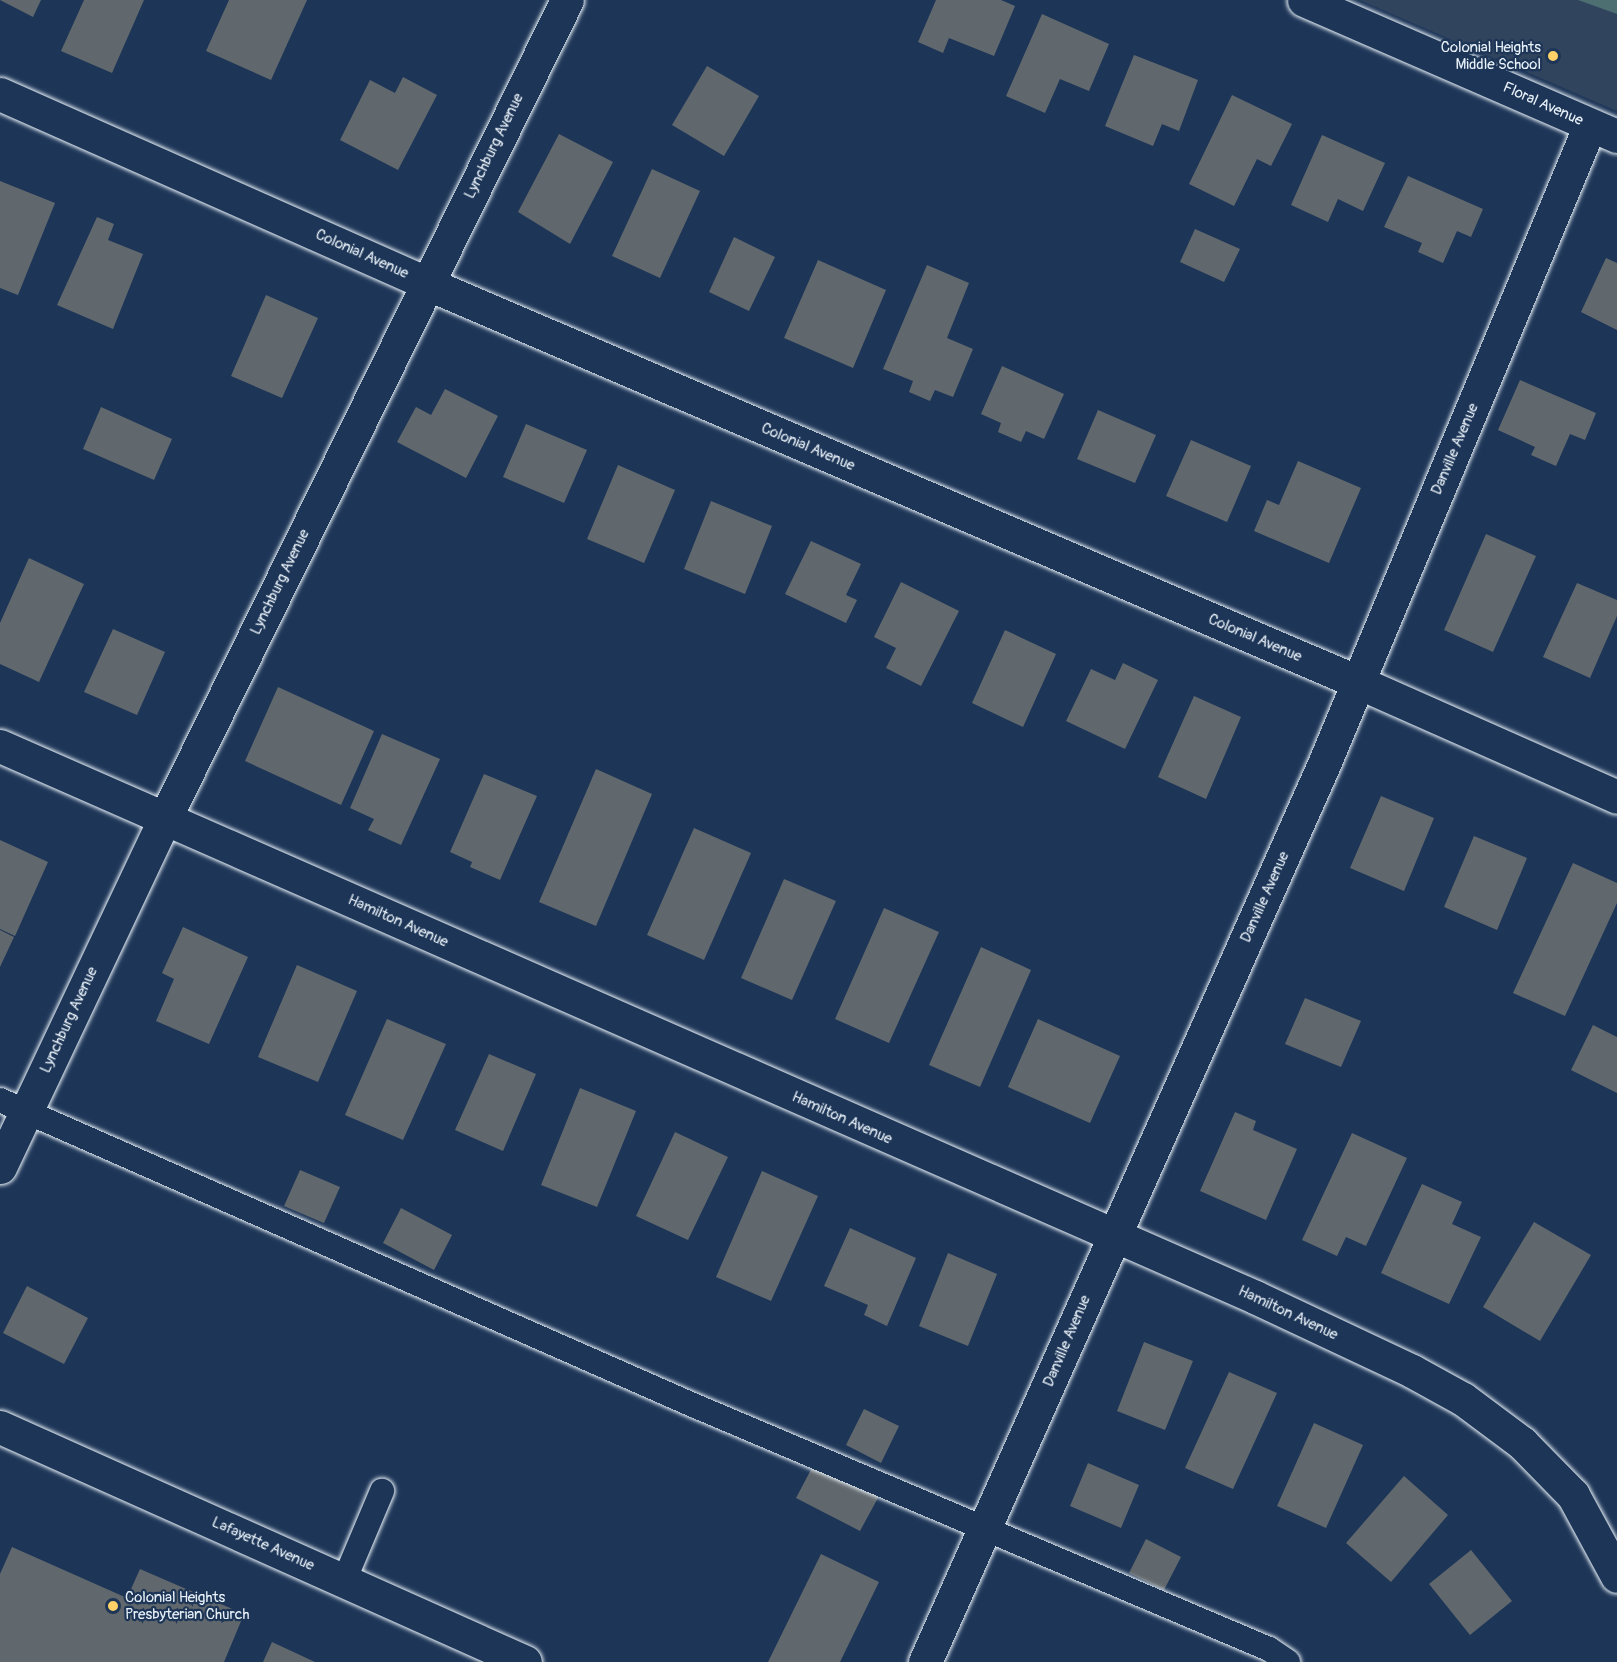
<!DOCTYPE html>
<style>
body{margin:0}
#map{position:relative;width:1617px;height:1662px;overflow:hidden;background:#1d3557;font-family:Pangolin,sans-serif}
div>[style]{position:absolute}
.built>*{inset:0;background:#31445e}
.green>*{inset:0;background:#4d6f71}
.building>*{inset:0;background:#61686d}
.roads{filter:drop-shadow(0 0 2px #e8f1f8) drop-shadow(0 0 2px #e8f1f8)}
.lane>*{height:24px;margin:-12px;padding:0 12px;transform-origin:12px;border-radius:12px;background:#1d3557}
.street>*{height:33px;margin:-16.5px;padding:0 16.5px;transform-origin:16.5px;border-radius:16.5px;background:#1d3557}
.secondary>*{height:33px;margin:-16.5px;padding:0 16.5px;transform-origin:16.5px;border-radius:16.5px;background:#1d3557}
.dots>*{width:16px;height:16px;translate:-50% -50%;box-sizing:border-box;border:3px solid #1d3557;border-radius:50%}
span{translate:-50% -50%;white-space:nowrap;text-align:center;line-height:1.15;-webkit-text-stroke:4.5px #1d3557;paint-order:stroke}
.poi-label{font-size:15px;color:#e8f1f8}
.right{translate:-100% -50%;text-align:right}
.left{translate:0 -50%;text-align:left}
.street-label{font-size:15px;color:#e8f1f8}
</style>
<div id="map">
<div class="built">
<i style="clip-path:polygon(1360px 0,1617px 0,1617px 111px)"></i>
</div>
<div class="green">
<i style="clip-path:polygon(1578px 0,1617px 0,1617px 14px)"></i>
</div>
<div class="building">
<i style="clip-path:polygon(0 0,41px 0,33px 17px)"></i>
<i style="clip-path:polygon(84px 0,144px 0,112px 73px,61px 51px)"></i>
<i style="clip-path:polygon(229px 0,307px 0,271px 80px,206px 51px)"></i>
<i style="clip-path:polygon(936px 0,1001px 0,1015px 6px,994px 56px,949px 38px,943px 53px,918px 42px)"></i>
<i style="clip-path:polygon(1042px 14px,1109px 44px,1089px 91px,1060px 79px,1045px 113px,1006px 96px)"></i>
<i style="clip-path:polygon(1134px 55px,1198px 80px,1179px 131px,1162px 124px,1153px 146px,1105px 126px)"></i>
<i style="clip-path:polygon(707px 66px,759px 96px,724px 156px,672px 125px)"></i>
<i style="clip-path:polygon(403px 77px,437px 95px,398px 170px,340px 140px,370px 80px,395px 93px)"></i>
<i style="clip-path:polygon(1232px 95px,1292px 124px,1271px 166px,1257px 159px,1234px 206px,1189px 184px)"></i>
<i style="clip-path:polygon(559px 134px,613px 162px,570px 244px,518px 212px)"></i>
<i style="clip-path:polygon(1322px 135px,1385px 163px,1363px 211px,1338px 199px,1328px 222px,1291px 205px)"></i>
<i style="clip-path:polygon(652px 169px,700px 191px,660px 278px,612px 256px)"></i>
<i style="clip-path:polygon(1408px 176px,1483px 209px,1471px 237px,1457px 231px,1443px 263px,1418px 252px,1422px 243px,1384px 227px)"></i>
<i style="clip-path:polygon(0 181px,55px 203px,18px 295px,0 288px)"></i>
<i style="clip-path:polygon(97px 217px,114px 224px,108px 240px,143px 254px,113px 329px,57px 305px)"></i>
<i style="clip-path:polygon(1195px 229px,1240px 249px,1224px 282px,1180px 262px)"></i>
<i style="clip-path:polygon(734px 237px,775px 257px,749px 311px,709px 292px)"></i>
<i style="clip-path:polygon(1606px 258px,1617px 263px,1617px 330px,1581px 312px)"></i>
<i style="clip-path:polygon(818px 260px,886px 290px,853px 368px,784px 338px)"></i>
<i style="clip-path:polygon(927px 265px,969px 283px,947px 338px,973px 349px,953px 397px,935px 390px,930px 401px,909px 392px,913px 381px,883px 369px)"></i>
<i style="clip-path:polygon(266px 295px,318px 318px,282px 398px,231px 376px)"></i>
<i style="clip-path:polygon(1002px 366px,1064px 394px,1044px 439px,1026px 431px,1021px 442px,998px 432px,1001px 423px,981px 414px)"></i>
<i style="clip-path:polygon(1520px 380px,1596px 413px,1585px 440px,1570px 434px,1556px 466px,1531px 455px,1535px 447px,1498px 430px)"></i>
<i style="clip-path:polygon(445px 389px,498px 416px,466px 478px,397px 442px,416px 407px,431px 415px)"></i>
<i style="clip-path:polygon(101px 407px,172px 439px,154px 480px,83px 449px)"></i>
<i style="clip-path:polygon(1098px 410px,1156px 435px,1135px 483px,1077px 459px)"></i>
<i style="clip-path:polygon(526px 424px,587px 450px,564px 503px,503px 477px)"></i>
<i style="clip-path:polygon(1191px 440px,1251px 466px,1227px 522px,1166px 496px)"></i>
<i style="clip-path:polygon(1298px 461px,1361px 488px,1329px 563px,1254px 531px,1267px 500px,1279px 505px)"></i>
<i style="clip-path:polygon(618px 465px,675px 490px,644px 563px,587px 539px)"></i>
<i style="clip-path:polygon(711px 501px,772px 526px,745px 594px,684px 569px)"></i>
<i style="clip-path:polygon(1486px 534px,1536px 556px,1493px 652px,1444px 630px)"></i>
<i style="clip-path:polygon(811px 541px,861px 564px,846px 595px,857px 600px,846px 623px,785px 594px)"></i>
<i style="clip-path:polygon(29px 558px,84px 584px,39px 682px,0 664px,0 623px)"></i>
<i style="clip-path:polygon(901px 582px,959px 611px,921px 686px,886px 668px,896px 648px,874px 637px)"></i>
<i style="clip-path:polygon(1577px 583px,1617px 600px,1617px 616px,1590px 678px,1543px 657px)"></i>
<i style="clip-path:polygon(113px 629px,165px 652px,137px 715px,84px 692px)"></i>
<i style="clip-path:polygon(1005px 630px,1056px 654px,1023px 727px,972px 703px)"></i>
<i style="clip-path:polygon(1123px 663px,1158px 680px,1125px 749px,1066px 721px,1091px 669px,1115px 680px)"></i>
<i style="clip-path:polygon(278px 687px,374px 731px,341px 805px,245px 761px)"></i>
<i style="clip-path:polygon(1194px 696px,1241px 717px,1206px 799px,1158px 777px)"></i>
<i style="clip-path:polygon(382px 734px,440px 759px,401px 845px,368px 830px,374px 819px,350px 808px)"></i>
<i style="clip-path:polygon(596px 769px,652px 794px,596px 926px,539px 902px)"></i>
<i style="clip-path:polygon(484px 774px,537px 796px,500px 880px,470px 867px,472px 862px,450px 852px)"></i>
<i style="clip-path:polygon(1381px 796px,1434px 818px,1404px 891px,1350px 868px)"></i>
<i style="clip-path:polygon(694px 828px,751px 853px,704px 960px,647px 935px)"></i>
<i style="clip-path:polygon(1474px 836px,1527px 858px,1497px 930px,1444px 907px)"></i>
<i style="clip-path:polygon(0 840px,48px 862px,15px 936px,0 929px)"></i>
<i style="clip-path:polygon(1573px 863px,1617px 883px,1617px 903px,1565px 1016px,1513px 993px)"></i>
<i style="clip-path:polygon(784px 879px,836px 901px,792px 1000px,741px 978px)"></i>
<i style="clip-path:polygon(884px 908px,939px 932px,889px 1043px,835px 1019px)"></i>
<i style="clip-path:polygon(183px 927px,248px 957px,209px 1044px,156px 1021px,174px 979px,162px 973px)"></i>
<i style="clip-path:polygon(0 930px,14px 937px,0 967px)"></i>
<i style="clip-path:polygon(981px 947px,1031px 970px,980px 1087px,929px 1065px)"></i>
<i style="clip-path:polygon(297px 965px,357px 991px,318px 1082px,258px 1057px)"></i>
<i style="clip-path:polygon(1305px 998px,1361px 1021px,1341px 1067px,1285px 1044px)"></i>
<i style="clip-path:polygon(387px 1019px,446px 1044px,403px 1140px,345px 1115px)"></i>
<i style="clip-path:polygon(1038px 1019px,1120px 1056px,1090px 1123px,1008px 1087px)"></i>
<i style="clip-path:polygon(1593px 1025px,1617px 1037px,1617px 1093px,1571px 1070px)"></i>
<i style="clip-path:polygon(489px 1054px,536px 1074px,503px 1151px,455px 1130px)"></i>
<i style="clip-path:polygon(580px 1088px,636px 1111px,597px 1207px,541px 1185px)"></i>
<i style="clip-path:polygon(1235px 1112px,1256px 1121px,1253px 1130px,1297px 1149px,1266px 1220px,1200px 1191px)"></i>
<i style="clip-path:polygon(675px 1132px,728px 1157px,688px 1240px,636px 1216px)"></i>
<i style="clip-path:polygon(1352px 1133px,1407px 1158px,1366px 1246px,1346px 1237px,1337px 1256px,1302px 1240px)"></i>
<i style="clip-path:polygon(300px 1170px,340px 1187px,324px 1223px,284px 1206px)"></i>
<i style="clip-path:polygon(762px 1171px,818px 1196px,771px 1301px,716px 1277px)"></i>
<i style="clip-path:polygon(1422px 1184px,1462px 1202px,1452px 1224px,1481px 1237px,1449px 1304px,1381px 1273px)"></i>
<i style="clip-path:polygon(401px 1208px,452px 1235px,434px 1270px,383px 1243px)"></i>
<i style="clip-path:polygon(1534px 1222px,1591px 1255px,1540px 1341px,1483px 1307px)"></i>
<i style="clip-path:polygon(850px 1228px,916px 1258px,887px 1326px,864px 1315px,868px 1305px,824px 1286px)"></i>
<i style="clip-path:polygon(948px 1253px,997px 1274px,968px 1346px,919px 1326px)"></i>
<i style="clip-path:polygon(27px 1286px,88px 1318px,64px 1364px,3px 1333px)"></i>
<i style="clip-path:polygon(1144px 1342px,1193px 1361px,1165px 1430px,1117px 1411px)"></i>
<i style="clip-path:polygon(1229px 1372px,1277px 1393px,1233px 1489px,1185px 1468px)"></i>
<i style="clip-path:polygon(864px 1409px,899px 1426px,881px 1463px,846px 1445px)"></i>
<i style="clip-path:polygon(1314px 1423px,1363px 1445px,1326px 1528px,1277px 1506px)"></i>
<i style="clip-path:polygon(815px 1462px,879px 1496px,860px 1531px,796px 1498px)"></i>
<i style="clip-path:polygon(1088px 1463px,1139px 1485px,1121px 1528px,1070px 1506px)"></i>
<i style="clip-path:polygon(1404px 1476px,1448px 1515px,1391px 1582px,1346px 1543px)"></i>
<i style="clip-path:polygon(1146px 1539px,1181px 1557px,1164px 1590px,1129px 1573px)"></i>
<i style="clip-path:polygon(12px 1547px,127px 1598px,140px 1569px,244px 1614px,224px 1662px,0 1662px,0 1574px)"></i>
<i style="clip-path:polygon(1471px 1550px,1512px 1601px,1470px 1635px,1429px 1584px)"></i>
<i style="clip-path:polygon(821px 1554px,879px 1582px,840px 1662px,768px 1662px)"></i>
<i style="clip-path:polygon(272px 1642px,315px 1662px,263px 1662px)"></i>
</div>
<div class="roads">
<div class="lane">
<i style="left:0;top:1100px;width:757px;rotate:23.76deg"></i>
<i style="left:693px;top:1405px;width:626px;rotate:22.96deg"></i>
<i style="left:1269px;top:1649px;width:23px;rotate:34deg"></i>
<i style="left:344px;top:1581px;width:98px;rotate:-67.1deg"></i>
</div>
<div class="street">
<i style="left:1304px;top:0;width:341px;rotate:23.5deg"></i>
<i style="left:0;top:94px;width:466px;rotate:23.9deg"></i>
<i style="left:426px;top:283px;width:1014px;rotate:23.18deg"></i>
<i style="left:1358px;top:682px;width:283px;rotate:23.9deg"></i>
<i style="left:0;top:1427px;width:575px;rotate:24.11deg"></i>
<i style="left:925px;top:1662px;width:983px;rotate:-66.04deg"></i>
<i style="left:1324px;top:764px;width:692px;rotate:-67.4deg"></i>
</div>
<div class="secondary">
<i style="left:0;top:746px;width:1371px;rotate:23.7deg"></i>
<i style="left:1255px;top:1297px;width:174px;rotate:25.2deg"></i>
<i style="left:1412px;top:1371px;width:58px;rotate:28.8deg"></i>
<i style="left:1463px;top:1399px;width:74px;rotate:36.7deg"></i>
<i style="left:1522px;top:1443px;width:73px;rotate:45.6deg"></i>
<i style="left:1573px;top:1495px;width:92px;rotate:61.5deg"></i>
<i style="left:0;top:1167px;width:386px;rotate:-64.7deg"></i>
<i style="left:165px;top:818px;width:911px;rotate:-63.83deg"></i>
</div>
</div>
<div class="dots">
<i style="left:1553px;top:56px;background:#ffd166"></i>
<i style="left:113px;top:1606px;background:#ffd166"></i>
</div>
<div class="poi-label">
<span class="right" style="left:1541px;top:56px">Colonial Heights<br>Middle School</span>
<span class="left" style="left:125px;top:1606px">Colonial Heights<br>Presbyterian Church</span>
</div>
<div class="street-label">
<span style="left:1543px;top:104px;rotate:24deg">Floral Avenue</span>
<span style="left:494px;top:146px;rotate:-64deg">Lynchburg Avenue</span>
<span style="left:362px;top:254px;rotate:24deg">Colonial Avenue</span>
<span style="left:808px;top:447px;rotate:23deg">Colonial Avenue</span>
<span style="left:1455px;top:449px;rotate:-67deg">Danville Avenue</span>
<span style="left:280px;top:582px;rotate:-64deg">Lynchburg Avenue</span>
<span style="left:1255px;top:638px;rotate:23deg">Colonial Avenue</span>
<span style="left:1265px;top:897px;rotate:-66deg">Danville Avenue</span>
<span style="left:398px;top:921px;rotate:24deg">Hamilton Avenue</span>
<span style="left:69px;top:1020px;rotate:-65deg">Lynchburg Avenue</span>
<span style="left:842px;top:1118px;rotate:24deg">Hamilton Avenue</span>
<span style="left:1288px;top:1313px;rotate:25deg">Hamilton Avenue</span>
<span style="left:1067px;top:1341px;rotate:-67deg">Danville Avenue</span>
<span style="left:263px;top:1544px;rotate:24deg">Lafayette Avenue</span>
</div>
</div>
